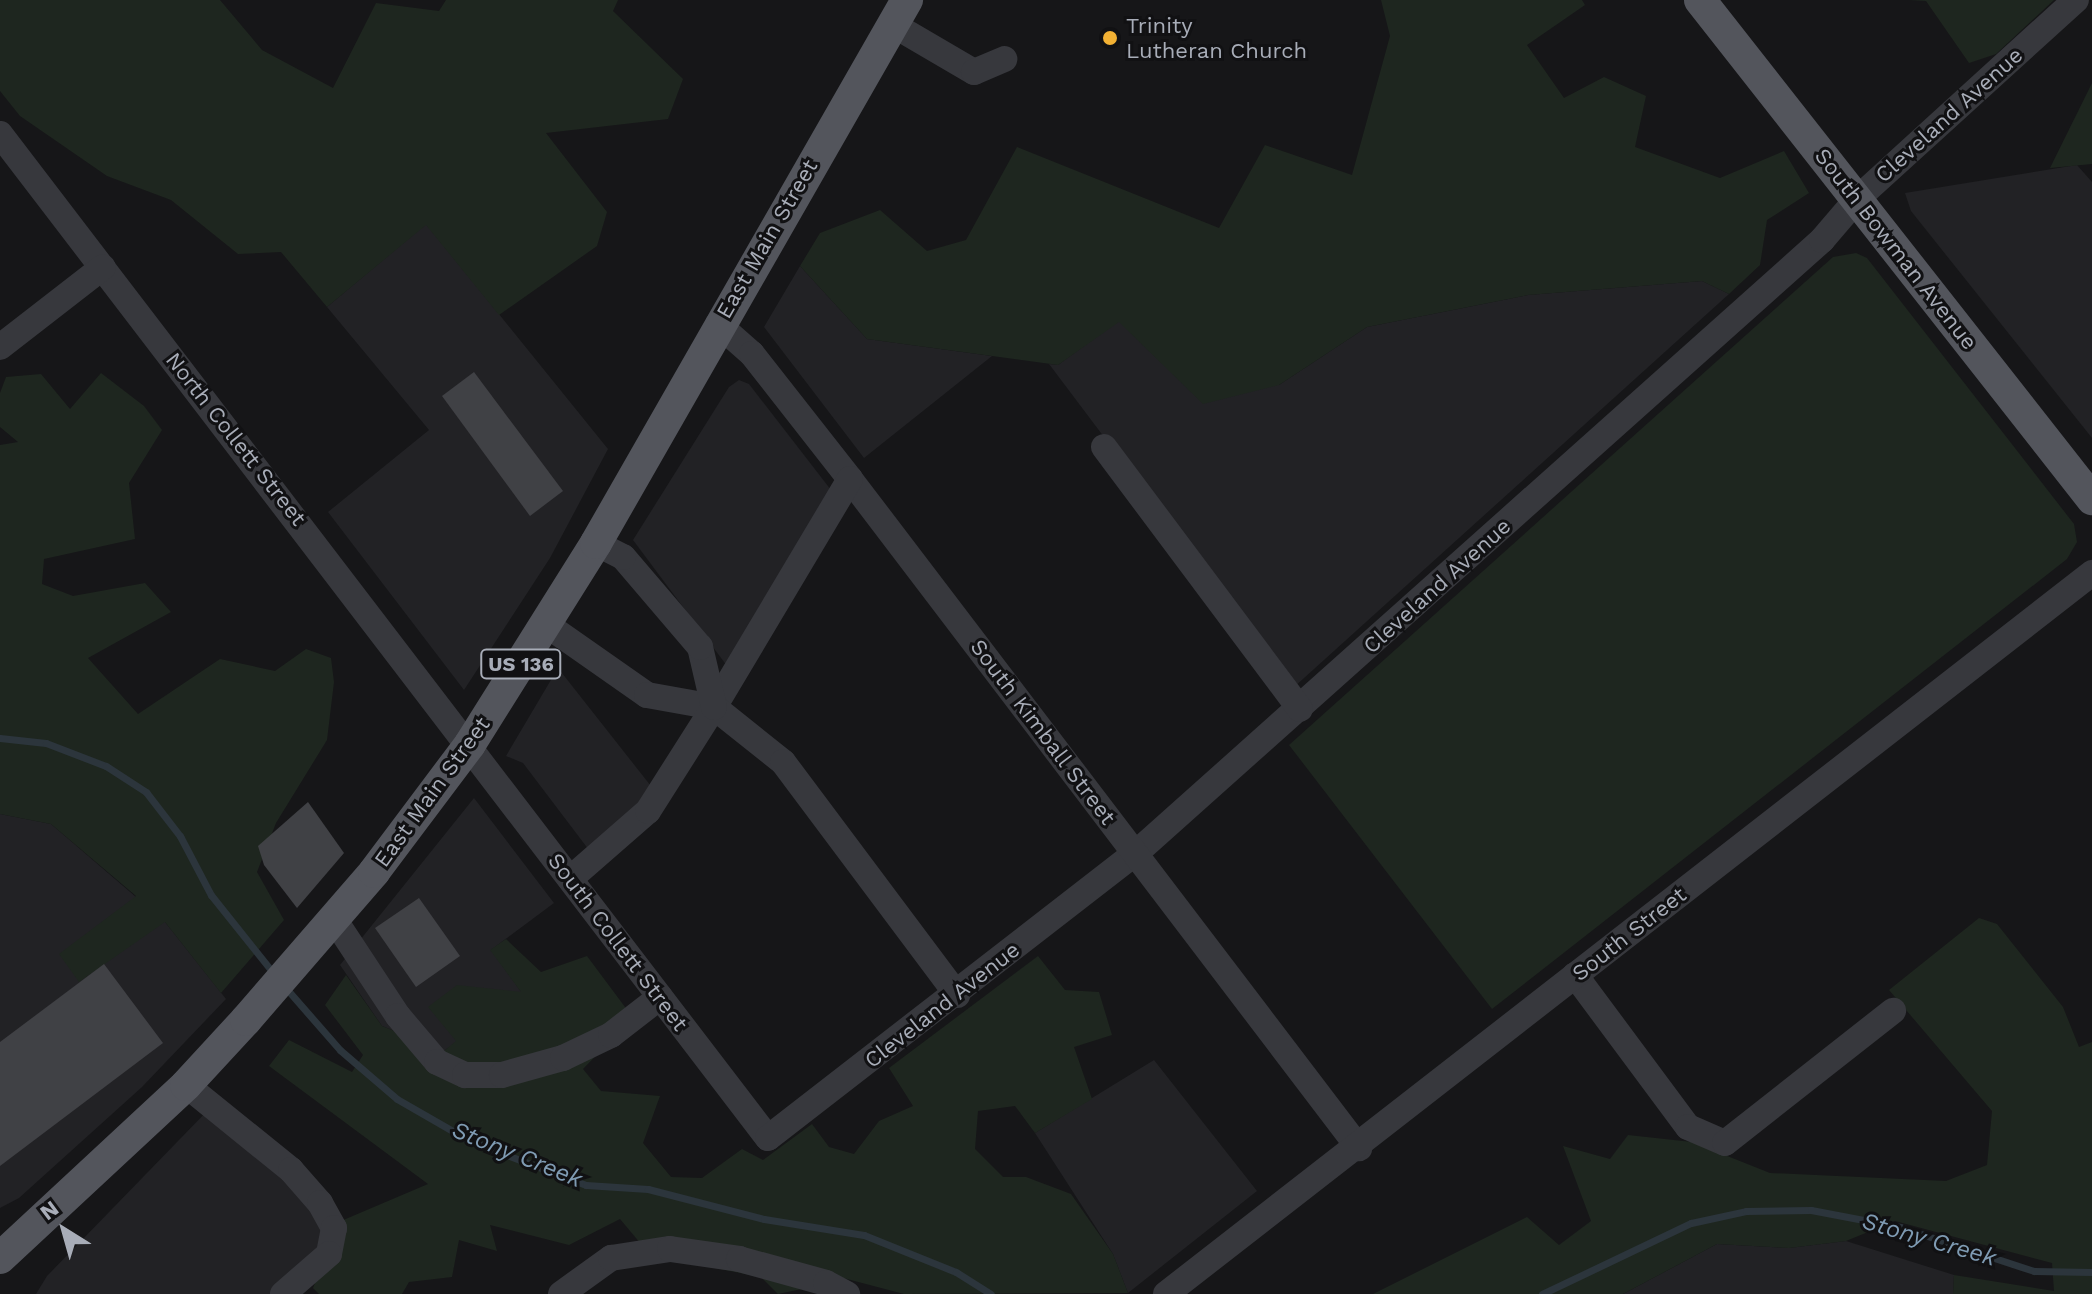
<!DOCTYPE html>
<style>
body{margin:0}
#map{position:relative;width:2092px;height:1294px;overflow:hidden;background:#161618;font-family:"Work Sans",sans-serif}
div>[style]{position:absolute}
.built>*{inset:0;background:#222225}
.green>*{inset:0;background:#1e261f}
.stream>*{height:7px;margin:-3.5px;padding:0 3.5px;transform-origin:3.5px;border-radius:3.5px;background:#2c353c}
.building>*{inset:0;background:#404145}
.minor>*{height:26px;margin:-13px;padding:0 13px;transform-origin:13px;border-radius:13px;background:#37383d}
.major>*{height:32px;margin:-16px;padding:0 16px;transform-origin:16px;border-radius:16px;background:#53555c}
.dots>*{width:22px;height:22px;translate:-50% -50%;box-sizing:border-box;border:4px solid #111113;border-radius:50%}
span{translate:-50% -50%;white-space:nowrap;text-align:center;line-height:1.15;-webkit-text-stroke:6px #111113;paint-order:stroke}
.shield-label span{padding:2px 6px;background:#111113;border:2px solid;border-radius:6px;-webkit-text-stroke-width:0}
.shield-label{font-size:20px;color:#a8adb8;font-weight:700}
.poi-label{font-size:22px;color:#a8adb8}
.left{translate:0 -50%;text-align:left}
.street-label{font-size:22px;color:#a8adb8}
.water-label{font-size:24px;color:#7f9bb3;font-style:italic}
.north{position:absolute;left:24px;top:1190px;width:80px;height:80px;-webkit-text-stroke:6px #111113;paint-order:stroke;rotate:323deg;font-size:22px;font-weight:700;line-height:32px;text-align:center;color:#a8adb8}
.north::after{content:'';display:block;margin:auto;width:28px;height:36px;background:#a8adb8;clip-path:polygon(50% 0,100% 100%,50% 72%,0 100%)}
</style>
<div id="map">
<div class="built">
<i style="clip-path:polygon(2077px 165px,2092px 182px,2092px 438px,1911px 211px,1905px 193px)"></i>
<i style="clip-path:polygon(426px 224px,608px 449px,550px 558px,464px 690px,328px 512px,429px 430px,327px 307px)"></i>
<i style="clip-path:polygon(800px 266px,867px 339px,992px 356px,864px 458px,764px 327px)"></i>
<i style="clip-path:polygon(1702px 281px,1729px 294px,1293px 688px,1049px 364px,1058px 365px,1118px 321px,1279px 385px,1367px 327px,1528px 295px)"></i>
<i style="clip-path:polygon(739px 380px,749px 384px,838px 499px,733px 674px,633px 540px,729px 387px)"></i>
<i style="clip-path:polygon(558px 668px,658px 795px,595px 858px,523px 763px,506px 756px)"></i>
<i style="clip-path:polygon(474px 798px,554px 903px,491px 950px,522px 993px,444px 1051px,382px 1026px,340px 965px)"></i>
<i style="clip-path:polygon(0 814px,51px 824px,165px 922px,226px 999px,142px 1087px,19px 1198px,0 1208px)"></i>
<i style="clip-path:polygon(1154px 1060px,1257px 1191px,1128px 1293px,1113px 1254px,1035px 1133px)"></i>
<i style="clip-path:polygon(212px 1106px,334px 1228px,283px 1294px,36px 1294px,47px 1276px)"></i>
<i style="clip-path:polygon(1846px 1241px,1954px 1275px,1953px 1294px,1623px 1294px,1717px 1244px,1789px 1248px)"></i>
</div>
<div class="green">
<i style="clip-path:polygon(0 0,220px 0,262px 50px,333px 88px,376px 3px,439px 11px,446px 0,618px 0,613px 11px,683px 79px,668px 119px,546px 133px,607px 212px,597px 246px,499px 315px,426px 225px,327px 307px,281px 252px,238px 254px,171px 200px,107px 176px,20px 116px,0 91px)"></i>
<i style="clip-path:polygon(1381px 0,1582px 0,1585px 5px,1527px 45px,1564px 98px,1604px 77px,1646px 96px,1635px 147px,1720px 178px,1784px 151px,1809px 193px,1767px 220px,1760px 265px,1729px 294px,1702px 281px,1528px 295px,1367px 327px,1279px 385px,1203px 404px,1119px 322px,1058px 365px,867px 339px,800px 266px,820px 233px,880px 210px,927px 251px,966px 240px,1017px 147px,1219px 228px,1265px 145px,1352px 175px,1390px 36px)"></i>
<i style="clip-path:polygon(1909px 0,2054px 0,1996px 54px,1969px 63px,1926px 1px)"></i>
<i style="clip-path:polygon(2092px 83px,2092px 164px,2050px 168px)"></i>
<i style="clip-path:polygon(1856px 253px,1867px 258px,2074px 524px,2077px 542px,2067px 559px,1492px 1009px,1289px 745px,1833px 257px)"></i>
<i style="clip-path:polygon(101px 373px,144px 406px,162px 430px,129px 483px,135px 539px,44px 559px,42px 584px,73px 596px,145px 583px,171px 612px,88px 658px,138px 714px,220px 659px,275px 671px,306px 649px,331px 658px,334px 682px,327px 740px,276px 823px,257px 872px,284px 920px,221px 993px,165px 922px,79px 982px,59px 954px,136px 896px,51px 824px,0 814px,0 445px,18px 442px,0 427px,0 393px,6px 377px,41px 374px,70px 409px)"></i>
<i style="clip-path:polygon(1979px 918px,1997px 924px,2063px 1007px,2079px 1047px,2092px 1042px,2092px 1294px,1953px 1294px,1954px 1275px,2054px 1291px,2052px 1263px,1895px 1221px,1846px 1241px,1789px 1248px,1717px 1244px,1623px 1294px,1373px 1294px,1527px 1217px,1559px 1245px,1591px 1221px,1563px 1146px,1610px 1159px,1628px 1135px,1692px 1142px,1770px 1173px,1946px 1181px,1987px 1165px,1992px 1111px,1889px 990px)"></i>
<i style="clip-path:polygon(506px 939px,541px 972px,587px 956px,625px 1007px,626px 1025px,583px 1069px,601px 1091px,660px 1096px,643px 1143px,671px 1177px,702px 1178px,742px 1149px,763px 1160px,812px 1124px,829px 1147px,854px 1154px,879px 1121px,913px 1106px,889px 1068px,1038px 956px,1065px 990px,1099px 992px,1112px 1035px,1074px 1047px,1092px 1099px,1035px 1133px,1015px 1106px,978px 1111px,975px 1149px,1003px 1177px,1026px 1177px,1071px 1194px,1113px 1254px,1128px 1293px,904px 1294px,809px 1269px,802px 1289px,778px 1294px,761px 1277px,673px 1260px,641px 1244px,620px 1219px,569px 1245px,490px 1225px,497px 1251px,459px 1240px,452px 1277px,409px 1282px,402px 1294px,319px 1294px,313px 1288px,341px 1221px,428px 1184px,269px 1066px,289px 1040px,352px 1072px,363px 1055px,325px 1005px,346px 975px,382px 1026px,444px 1051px,456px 1041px,428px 1007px,457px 985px,521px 992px,490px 950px)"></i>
</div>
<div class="stream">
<i style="left:0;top:738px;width:46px;rotate:6.2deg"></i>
<i style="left:46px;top:743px;width:64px;rotate:21deg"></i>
<i style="left:106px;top:766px;width:48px;rotate:33deg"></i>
<i style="left:146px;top:792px;width:56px;rotate:52.3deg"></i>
<i style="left:180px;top:836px;width:67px;rotate:62.3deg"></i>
<i style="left:211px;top:895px;width:101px;rotate:51.4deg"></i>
<i style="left:285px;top:987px;width:84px;rotate:48.9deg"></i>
<i style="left:340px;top:1050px;width:75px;rotate:40.7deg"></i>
<i style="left:397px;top:1099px;width:84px;rotate:29.9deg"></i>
<i style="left:470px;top:1141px;width:124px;rotate:20.8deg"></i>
<i style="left:586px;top:1185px;width:62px;rotate:3.7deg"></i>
<i style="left:648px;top:1189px;width:120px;rotate:14.5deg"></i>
<i style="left:764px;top:1219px;width:101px;rotate:9.1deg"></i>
<i style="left:864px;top:1235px;width:99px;rotate:21.9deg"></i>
<i style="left:956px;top:1272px;width:41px;rotate:32.2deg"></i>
<i style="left:1542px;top:1294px;width:165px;rotate:-25.5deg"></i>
<i style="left:1691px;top:1223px;width:56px;rotate:-12.3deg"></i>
<i style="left:1746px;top:1211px;width:65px;rotate:-0.9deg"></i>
<i style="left:1811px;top:1210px;width:91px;rotate:10.8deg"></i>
<i style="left:1900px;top:1227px;width:141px;rotate:18.2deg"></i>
<i style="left:2034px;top:1271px;width:58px;rotate:1deg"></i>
</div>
<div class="building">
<i style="clip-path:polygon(474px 372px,563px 491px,530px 516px,442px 396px)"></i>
<i style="clip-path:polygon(308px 802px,344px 853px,297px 908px,264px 865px,258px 846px)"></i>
<i style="clip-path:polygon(419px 898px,460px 956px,416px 987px,375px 928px)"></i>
<i style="clip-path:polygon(104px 964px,163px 1043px,0 1166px,0 1042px)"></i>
</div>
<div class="minor">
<i style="left:892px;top:24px;width:95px;rotate:30.3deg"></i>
<i style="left:974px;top:72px;width:33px;rotate:-23deg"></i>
<i style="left:0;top:134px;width:1264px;rotate:52.59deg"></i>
<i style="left:768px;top:1138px;width:465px;rotate:-37.8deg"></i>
<i style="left:1136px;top:853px;width:920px;rotate:-41.78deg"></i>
<i style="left:1822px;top:240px;width:54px;rotate:-49.5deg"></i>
<i style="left:1857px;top:199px;width:296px;rotate:-42.3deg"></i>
<i style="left:718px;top:324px;width:45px;rotate:41.4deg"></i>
<i style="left:752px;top:354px;width:159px;rotate:51.9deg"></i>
<i style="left:850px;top:479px;width:841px;rotate:52.73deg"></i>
<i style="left:0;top:347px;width:130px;rotate:-37.8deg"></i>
<i style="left:1104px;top:447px;width:327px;rotate:53.2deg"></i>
<i style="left:850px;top:479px;width:265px;rotate:120.8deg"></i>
<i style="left:714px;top:707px;width:88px;rotate:38.6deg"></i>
<i style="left:783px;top:762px;width:291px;rotate:53.2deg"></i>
<i style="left:547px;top:625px;width:122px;rotate:35deg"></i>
<i style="left:647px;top:695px;width:68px;rotate:10.2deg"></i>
<i style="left:570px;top:879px;width:103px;rotate:-41.1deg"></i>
<i style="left:648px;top:811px;width:123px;rotate:-57.6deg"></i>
<i style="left:714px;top:707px;width:62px;rotate:-103.1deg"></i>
<i style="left:700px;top:647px;width:118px;rotate:-130.5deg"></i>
<i style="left:623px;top:557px;width:30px;rotate:-153deg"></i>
<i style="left:334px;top:919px;width:116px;rotate:56.6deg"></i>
<i style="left:398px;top:1016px;width:60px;rotate:49.7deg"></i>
<i style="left:437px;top:1062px;width:31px;rotate:25deg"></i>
<i style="left:465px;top:1075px;width:37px"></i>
<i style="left:502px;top:1075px;width:63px;rotate:-15.6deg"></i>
<i style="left:563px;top:1058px;width:53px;rotate:-25.6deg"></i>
<i style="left:611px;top:1035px;width:62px;rotate:-37.8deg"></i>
<i style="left:1575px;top:975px;width:189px;rotate:53.4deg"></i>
<i style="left:1688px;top:1127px;width:40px;rotate:23.4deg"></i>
<i style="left:1725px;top:1143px;width:214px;rotate:-38.2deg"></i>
<i style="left:186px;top:1085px;width:135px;rotate:39deg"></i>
<i style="left:291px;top:1170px;width:44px;rotate:48.7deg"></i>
<i style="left:320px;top:1203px;width:29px;rotate:61deg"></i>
<i style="left:334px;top:1228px;width:26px;rotate:101deg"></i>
<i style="left:329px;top:1254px;width:61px;rotate:139deg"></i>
<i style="left:561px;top:1294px;width:62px;rotate:-35.8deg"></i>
<i style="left:611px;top:1258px;width:60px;rotate:-8.7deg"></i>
<i style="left:670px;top:1249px;width:70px;rotate:8.2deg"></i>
<i style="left:739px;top:1259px;width:90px;rotate:15.4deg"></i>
<i style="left:826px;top:1283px;width:24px;rotate:28deg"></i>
<i style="left:1166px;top:1294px;width:1174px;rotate:-37.9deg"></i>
</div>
<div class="major">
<i style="left:1700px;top:0;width:635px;rotate:51.85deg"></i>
<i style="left:0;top:1258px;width:254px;rotate:-42.9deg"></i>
<i style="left:186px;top:1085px;width:88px;rotate:-47.3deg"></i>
<i style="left:246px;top:1020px;width:196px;rotate:-49.1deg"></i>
<i style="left:374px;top:872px;width:160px;rotate:-53.1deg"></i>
<i style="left:470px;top:744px;width:237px;rotate:-57.9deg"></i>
<i style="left:596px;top:543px;width:626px;rotate:-60.2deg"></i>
</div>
<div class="dots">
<i style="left:1110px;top:38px;background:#f2b134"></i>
</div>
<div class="shield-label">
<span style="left:521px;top:664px">US 136</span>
</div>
<div class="poi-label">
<span class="left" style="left:1126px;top:38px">Trinity<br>Lutheran Church</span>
</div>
<div class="street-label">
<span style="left:1949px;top:115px;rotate:-42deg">Cleveland Avenue</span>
<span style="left:767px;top:239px;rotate:-60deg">East Main Street</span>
<span style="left:1896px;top:249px;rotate:52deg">South Bowman Avenue</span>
<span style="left:236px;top:439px;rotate:52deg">North Collett Street</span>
<span style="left:1437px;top:586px;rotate:-42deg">Cleveland Avenue</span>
<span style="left:1043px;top:732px;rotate:53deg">South Kimball Street</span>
<span style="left:432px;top:792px;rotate:-54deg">East Main Street</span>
<span style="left:1629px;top:934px;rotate:-38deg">South Street</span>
<span style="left:618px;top:942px;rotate:53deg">South Collett Street</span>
<span style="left:942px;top:1005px;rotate:-38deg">Cleveland Avenue</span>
</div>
<div class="water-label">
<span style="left:517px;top:1155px;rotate:22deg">Stony Creek</span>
<span style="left:1929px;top:1240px;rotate:16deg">Stony Creek</span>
</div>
<div class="north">N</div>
</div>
